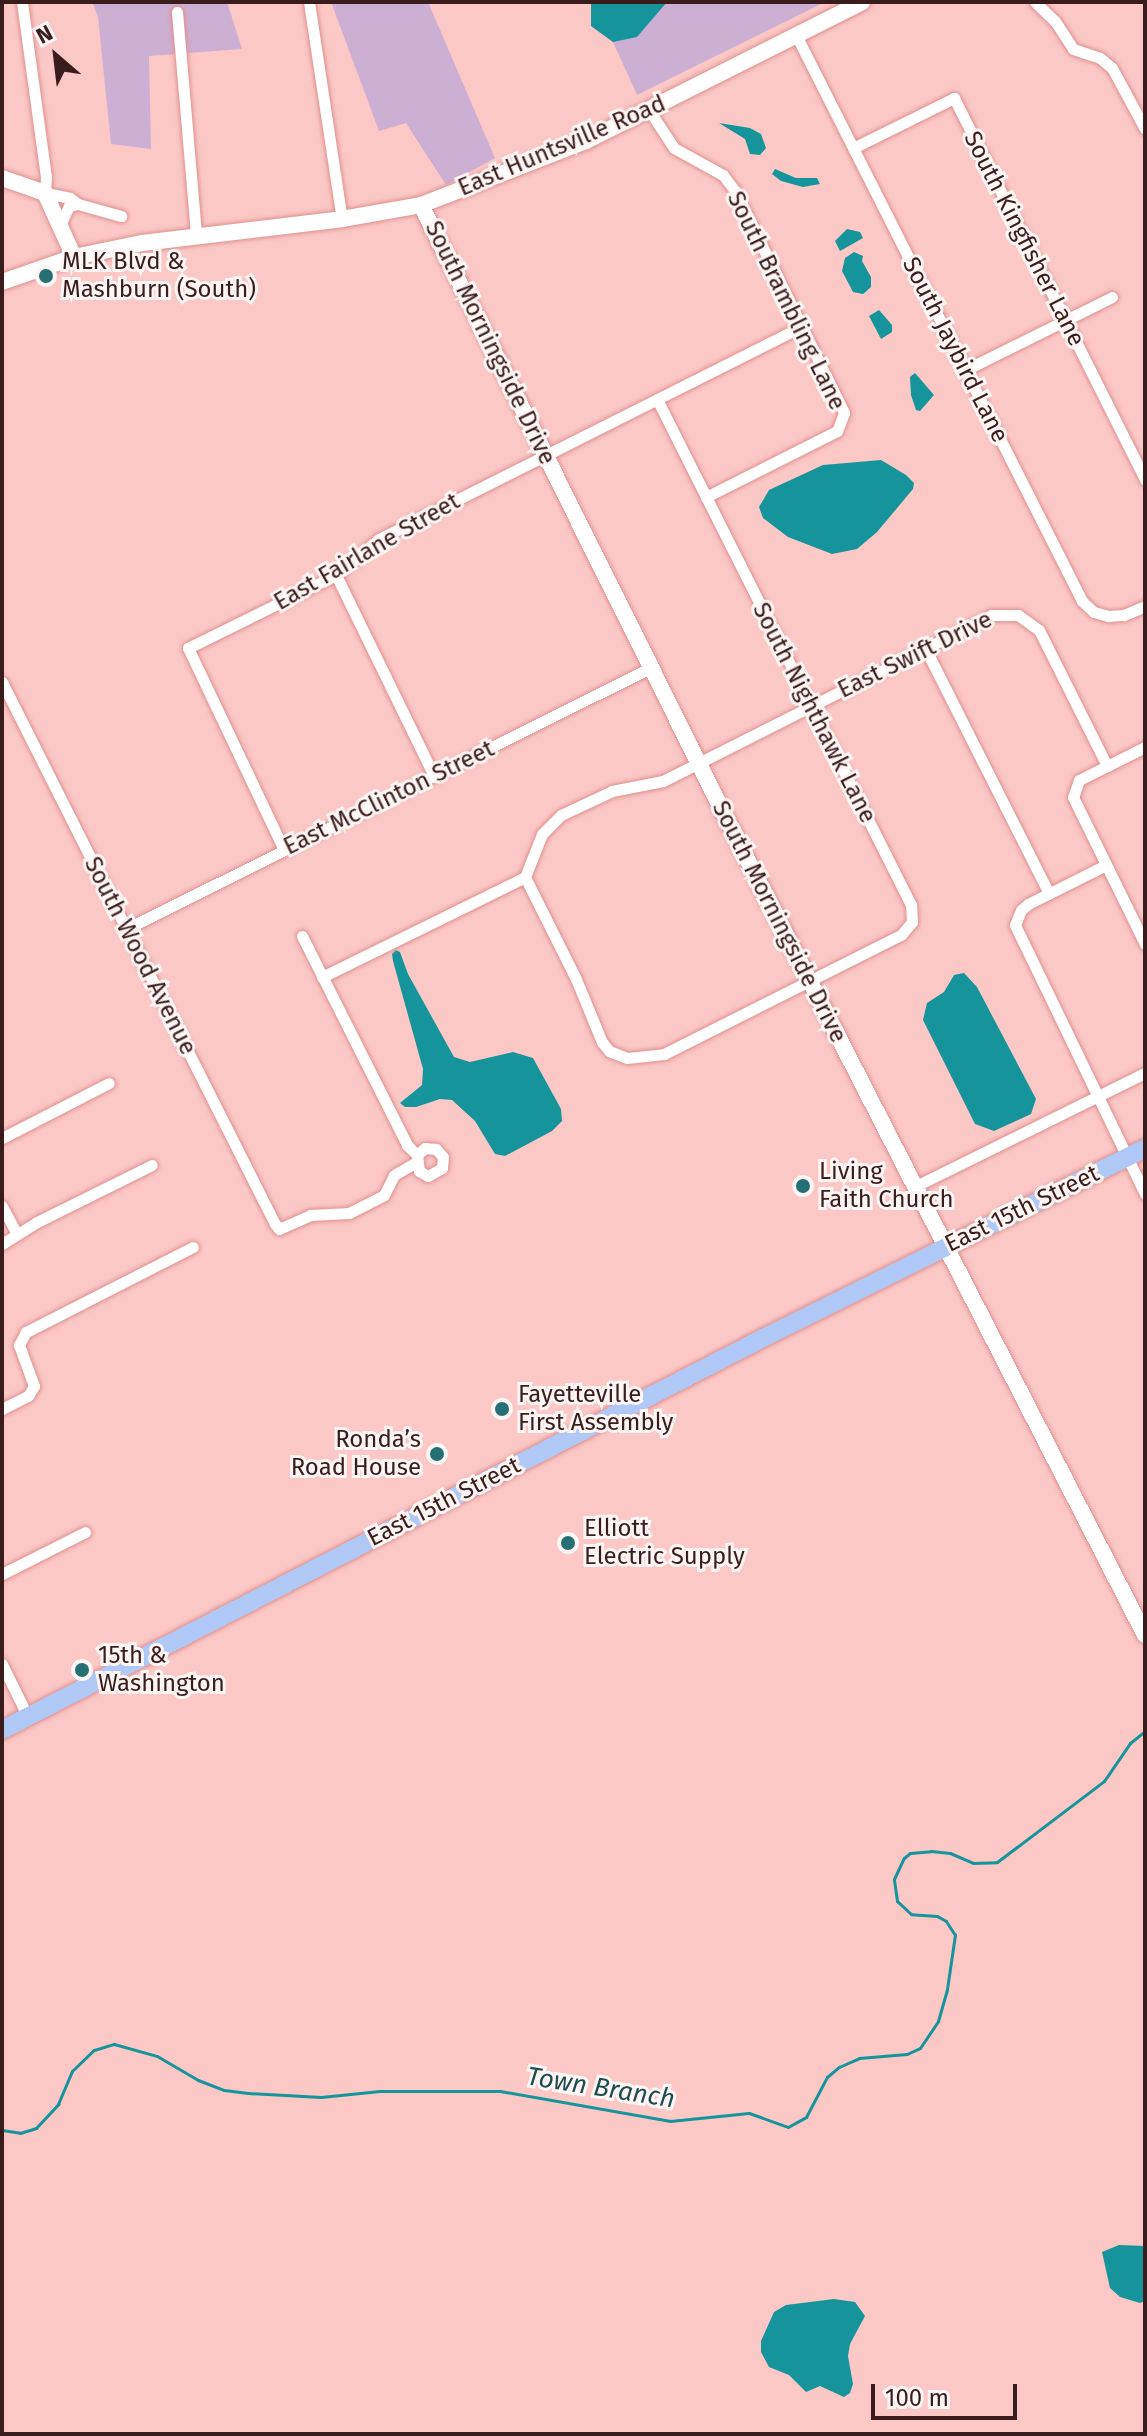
<!DOCTYPE html>
<meta charset="utf-8">
<style>
body{margin:0}
#map{position:relative;width:1147px;height:2436px;overflow:hidden;background:#fbc8c6;font-family:"Fira Sans",sans-serif}
div>[style]{position:absolute}
.green>*{inset:0;background:#ceafd4}
.water>*{inset:0;background:#15949b}
.stream>*{height:3px;margin:-1.5px;padding:0 1.5px;transform-origin:1.5px;border-radius:1.5px;background:#15949b}
.roads{filter:drop-shadow(0 0 2px #e0908f) drop-shadow(0 0 2px #e0908f)}
.street>*{height:11px;margin:-5.5px;padding:0 5.5px;transform-origin:5.5px;border-radius:5.5px;background:#fff}
.secondary>*{height:16px;margin:-8px;padding:0 8px;transform-origin:8px;border-radius:8px;background:#fff}
.primary>*{height:18px;margin:-9px;padding:0 9px;transform-origin:9px;border-radius:9px;background:#afc8f5}
.dots>*{width:22px;height:22px;translate:-50% -50%;box-sizing:border-box;border:4px solid #fef5f5;border-radius:50%}
span{translate:-50% -50%;white-space:nowrap;text-align:center;line-height:1.15;-webkit-text-stroke:6px #fef5f5;paint-order:stroke}
.street-label{font-size:24px;color:#3b1c1c}
.poi-label{font-size:24px;color:#3b1c1c}
.left{translate:0 -50%;text-align:left}
.right{translate:-100% -50%;text-align:right}
.water-label{font-size:26px;color:#1c4c50;font-style:italic}
.frame{position:absolute;inset:0;border:4px solid #3b1c1c;pointer-events:none}
.north{position:absolute;left:16px;top:16px;width:80px;height:80px;-webkit-text-stroke:6px #fef5f5;paint-order:stroke;rotate:332deg;font-size:22px;font-weight:700;line-height:32px;text-align:center;color:#3b1c1c}
.north::after{content:'';display:block;margin:auto;width:28px;height:36px;background:#3b1c1c;clip-path:polygon(50% 0,100% 100%,50% 72%,0 100%)}
.scale{position:absolute;left:871px;top:2384px;width:146px;height:36px;box-sizing:border-box;border:4px solid #3b1c1c;border-top:0;padding-left:10px;font-size:24px;line-height:28px;white-space:nowrap;color:#3b1c1c;-webkit-text-stroke:6px #fef5f5;paint-order:stroke}
</style>
<div id="map">
<div class="green">
<i style="clip-path:polygon(92px 2px,227px 2px,242px 49px,149px 56px,151px 149px,111px 144px,98px 17px)"></i>
<i style="clip-path:polygon(331px 2px,428px 2px,495px 158px,446px 185px,406px 123px,379px 131px)"></i>
<i style="clip-path:polygon(591px 2px,825px 2px,637px 95px,613px 42px,591px 26px)"></i>
</div>
<div class="water">
<i style="clip-path:polygon(591px 2px,667px 2px,637px 37px,613px 42px,591px 26px)"></i>
<i style="clip-path:polygon(719px 123px,750px 128px,761px 134px,766px 148px,760px 155px,750px 154px,745px 139px)"></i>
<i style="clip-path:polygon(775px 169px,796px 178px,817px 178px,820px 184px,803px 187px,781px 181px,772px 174px)"></i>
<i style="clip-path:polygon(847px 229px,860px 232px,863px 238px,840px 251px,835px 241px)"></i>
<i style="clip-path:polygon(854px 252px,863px 256px,862px 261px,871px 277px,871px 287px,863px 294px,853px 292px,842px 271px,845px 258px)"></i>
<i style="clip-path:polygon(879px 310px,892px 325px,892px 332px,881px 339px,869px 316px)"></i>
<i style="clip-path:polygon(915px 373px,934px 395px,920px 411px,916px 410px,911px 395px,910px 377px)"></i>
<i style="clip-path:polygon(881px 460px,906px 475px,914px 483px,913px 489px,877px 532px,857px 549px,832px 554px,788px 537px,763px 518px,759px 507px,769px 490px,823px 465px)"></i>
<i style="clip-path:polygon(396px 950px,400px 952px,408px 974px,454px 1057px,470px 1062px,513px 1052px,533px 1058px,561px 1109px,562px 1121px,552px 1131px,505px 1156px,495px 1154px,475px 1121px,452px 1100px,440px 1099px,416px 1107px,405px 1107px,400px 1103px,422px 1085px,423px 1069px,393px 961px,392px 954px)"></i>
<i style="clip-path:polygon(964px 973px,977px 987px,1036px 1099px,1031px 1114px,994px 1131px,975px 1124px,923px 1020px,927px 1003px,944px 992px,954px 975px)"></i>
<i style="clip-path:polygon(1119px 2245px,1145px 2246px,1145px 2301px,1140px 2303px,1120px 2297px,1110px 2288px,1102px 2252px)"></i>
<i style="clip-path:polygon(834px 2299px,855px 2302px,865px 2316px,850px 2344px,848px 2356px,853px 2384px,850px 2393px,844px 2397px,820px 2386px,806px 2392px,789px 2375px,769px 2367px,761px 2352px,761px 2341px,774px 2312px,786px 2305px)"></i>
</div>
<div class="stream">
<i style="left:2px;top:2130px;width:18px;rotate:9deg"></i>
<i style="left:20px;top:2133px;width:17px;rotate:-17deg"></i>
<i style="left:36px;top:2128px;width:33px;rotate:-47deg"></i>
<i style="left:58px;top:2104px;width:36px;rotate:-67deg"></i>
<i style="left:72px;top:2071px;width:30px;rotate:-44deg"></i>
<i style="left:94px;top:2050px;width:21px;rotate:-17deg"></i>
<i style="left:114px;top:2044px;width:45px;rotate:15.6deg"></i>
<i style="left:157px;top:2056px;width:48px;rotate:30.3deg"></i>
<i style="left:198px;top:2080px;width:28px;rotate:21deg"></i>
<i style="left:224px;top:2090px;width:24px;rotate:7deg"></i>
<i style="left:248px;top:2093px;width:73px;rotate:3.1deg"></i>
<i style="left:321px;top:2097px;width:59px;rotate:-5.8deg"></i>
<i style="left:380px;top:2091px;width:120px"></i>
<i style="left:500px;top:2091px;width:173px;rotate:10deg"></i>
<i style="left:670px;top:2121px;width:79px;rotate:-5.8deg"></i>
<i style="left:749px;top:2113px;width:41px;rotate:19.7deg"></i>
<i style="left:788px;top:2127px;width:21px;rotate:-29deg"></i>
<i style="left:806px;top:2117px;width:45px;rotate:-62.3deg"></i>
<i style="left:827px;top:2077px;width:16px;rotate:-40deg"></i>
<i style="left:839px;top:2067px;width:22px;rotate:-24deg"></i>
<i style="left:859px;top:2058px;width:48px;rotate:-4.8deg"></i>
<i style="left:907px;top:2054px;width:14px;rotate:-25deg"></i>
<i style="left:920px;top:2048px;width:32px;rotate:-56deg"></i>
<i style="left:938px;top:2021px;width:33px;rotate:-74deg"></i>
<i style="left:947px;top:1989px;width:55px;rotate:-81.6deg"></i>
<i style="left:955px;top:1935px;width:17px;rotate:-123deg"></i>
<i style="left:946px;top:1921px;width:10px;rotate:-151deg"></i>
<i style="left:937px;top:1916px;width:26px;rotate:-176deg"></i>
<i style="left:911px;top:1914px;width:19px;rotate:-137deg"></i>
<i style="left:897px;top:1901px;width:22px;rotate:-98deg"></i>
<i style="left:894px;top:1879px;width:23px;rotate:-65deg"></i>
<i style="left:904px;top:1858px;width:8px;rotate:-40deg"></i>
<i style="left:910px;top:1853px;width:21px;rotate:-5deg"></i>
<i style="left:931px;top:1851px;width:19px;rotate:6deg"></i>
<i style="left:950px;top:1853px;width:25px;rotate:23deg"></i>
<i style="left:973px;top:1863px;width:24px;rotate:-2deg"></i>
<i style="left:997px;top:1862px;width:134px;rotate:-37.1deg"></i>
<i style="left:1104px;top:1781px;width:46px;rotate:-55.6deg"></i>
<i style="left:1130px;top:1743px;width:19px;rotate:-39deg"></i>
</div>
<div class="roads">
<div class="street">
<i style="left:22px;top:2px;width:177px;rotate:82.2deg"></i>
<i style="left:46px;top:177px;width:16px;rotate:94deg"></i>
<i style="left:45px;top:193px;width:25px;rotate:11deg"></i>
<i style="left:70px;top:198px;width:10px;rotate:37deg"></i>
<i style="left:309px;top:2px;width:219px;rotate:81.4deg"></i>
<i style="left:1035px;top:2px;width:28px;rotate:44deg"></i>
<i style="left:1055px;top:21px;width:33px;rotate:57deg"></i>
<i style="left:1073px;top:49px;width:28px;rotate:18deg"></i>
<i style="left:1100px;top:58px;width:16px;rotate:40deg"></i>
<i style="left:1112px;top:68px;width:69px;rotate:61.6deg"></i>
<i style="left:177px;top:12px;width:224px;rotate:85.1deg"></i>
<i style="left:796px;top:35px;width:634px;rotate:63.19deg"></i>
<i style="left:1082px;top:601px;width:16px;rotate:43deg"></i>
<i style="left:1094px;top:612px;width:15px;rotate:16deg"></i>
<i style="left:1108px;top:616px;width:16px;rotate:-4deg"></i>
<i style="left:1124px;top:615px;width:23px;rotate:-23deg"></i>
<i style="left:649px;top:110px;width:45px;rotate:56.7deg"></i>
<i style="left:674px;top:148px;width:56px;rotate:28.9deg"></i>
<i style="left:723px;top:175px;width:20px;rotate:53deg"></i>
<i style="left:735px;top:191px;width:247px;rotate:63.8deg"></i>
<i style="left:844px;top:413px;width:19px;rotate:111deg"></i>
<i style="left:837px;top:431px;width:147px;rotate:153.3deg"></i>
<i style="left:853px;top:148px;width:113px;rotate:-26.3deg"></i>
<i style="left:954px;top:98px;width:427px;rotate:63.4deg"></i>
<i style="left:61px;top:223px;width:19px;rotate:-65deg"></i>
<i style="left:69px;top:206px;width:9px;rotate:-13deg"></i>
<i style="left:78px;top:204px;width:45px;rotate:15.6deg"></i>
<i style="left:965px;top:370px;width:164px;rotate:-26.4deg"></i>
<i style="left:336px;top:575px;width:224px;rotate:64deg"></i>
<i style="left:925px;top:648px;width:275px;rotate:63.2deg"></i>
<i style="left:2px;top:682px;width:607px;rotate:63.27deg"></i>
<i style="left:275px;top:1224px;width:6px;rotate:51deg"></i>
<i style="left:279px;top:1229px;width:34px;rotate:-24deg"></i>
<i style="left:310px;top:1215px;width:39px;rotate:-3deg"></i>
<i style="left:349px;top:1213px;width:39px;rotate:-27deg"></i>
<i style="left:384px;top:1195px;width:22px;rotate:-63deg"></i>
<i style="left:394px;top:1175px;width:24px;rotate:-30deg"></i>
<i style="left:1145px;top:747px;width:74px;rotate:153.4deg"></i>
<i style="left:1079px;top:780px;width:18px;rotate:109deg"></i>
<i style="left:1073px;top:797px;width:164px;rotate:63.9deg"></i>
<i style="left:284px;top:850px;width:224px;rotate:-115.4deg"></i>
<i style="left:188px;top:648px;width:165px;rotate:-26.3deg"></i>
<i style="left:336px;top:575px;width:56px;rotate:-39.9deg"></i>
<i style="left:379px;top:539px;width:474px;rotate:-26.7deg"></i>
<i style="left:1106px;top:865px;width:87px;rotate:153.4deg"></i>
<i style="left:1028px;top:904px;width:9px;rotate:139deg"></i>
<i style="left:1021px;top:910px;width:16px;rotate:112deg"></i>
<i style="left:1015px;top:925px;width:299px;rotate:64.2deg"></i>
<i style="left:525px;top:877px;width:114px;rotate:63.4deg"></i>
<i style="left:576px;top:979px;width:68px;rotate:67.6deg"></i>
<i style="left:602px;top:1042px;width:11px;rotate:52deg"></i>
<i style="left:609px;top:1051px;width:19px;rotate:21deg"></i>
<i style="left:627px;top:1058px;width:37px;rotate:-6deg"></i>
<i style="left:664px;top:1054px;width:265px;rotate:-26.7deg"></i>
<i style="left:901px;top:935px;width:17px;rotate:-50deg"></i>
<i style="left:912px;top:922px;width:17px;rotate:-93deg"></i>
<i style="left:911px;top:905px;width:566px;rotate:-116.66deg"></i>
<i style="left:126px;top:929px;width:588px;rotate:-26.48deg"></i>
<i style="left:302px;top:936px;width:234px;rotate:63.3deg"></i>
<i style="left:407px;top:1145px;width:14px;rotate:45deg"></i>
<i style="left:417px;top:1155px;width:16px;rotate:83deg"></i>
<i style="left:419px;top:1171px;width:10px;rotate:29deg"></i>
<i style="left:428px;top:1176px;width:16px;rotate:-30deg"></i>
<i style="left:442px;top:1168px;width:11px;rotate:-85deg"></i>
<i style="left:443px;top:1157px;width:11px;rotate:-131deg"></i>
<i style="left:436px;top:1149px;width:11px;rotate:-175deg"></i>
<i style="left:425px;top:1148px;width:11px;rotate:139deg"></i>
<i style="left:322px;top:977px;width:226px;rotate:-26.2deg"></i>
<i style="left:525px;top:877px;width:46px;rotate:-68.4deg"></i>
<i style="left:542px;top:834px;width:27px;rotate:-45deg"></i>
<i style="left:561px;top:815px;width:56px;rotate:-25.2deg"></i>
<i style="left:612px;top:791px;width:52px;rotate:-11.1deg"></i>
<i style="left:663px;top:781px;width:368px;rotate:-26.8deg"></i>
<i style="left:991px;top:615px;width:27px"></i>
<i style="left:1018px;top:615px;width:26px;rotate:36deg"></i>
<i style="left:1039px;top:630px;width:152px;rotate:63.4deg"></i>
<i style="left:2px;top:1138px;width:120px;rotate:-27.2deg"></i>
<i style="left:914px;top:1187px;width:258px;rotate:-26.3deg"></i>
<i style="left:2px;top:1206px;width:32px;rotate:62deg"></i>
<i style="left:2px;top:1244px;width:41px;rotate:-32.2deg"></i>
<i style="left:37px;top:1222px;width:128px;rotate:-26.4deg"></i>
<i style="left:2px;top:1409px;width:29px;rotate:-27deg"></i>
<i style="left:28px;top:1396px;width:12px;rotate:-59deg"></i>
<i style="left:34px;top:1386px;width:44px;rotate:-110.1deg"></i>
<i style="left:19px;top:1345px;width:15px;rotate:-62deg"></i>
<i style="left:26px;top:1332px;width:187px;rotate:-27deg"></i>
<i style="left:2px;top:1574px;width:93px;rotate:-26.8deg"></i>
<i style="left:2px;top:1664px;width:59px;rotate:63.9deg"></i>
</div>
<div class="secondary">
<i style="left:2px;top:178px;width:46px;rotate:19.2deg"></i>
<i style="left:45px;top:193px;width:70px;rotate:65.6deg"></i>
<i style="left:421px;top:205px;width:674px;rotate:63.55deg"></i>
<i style="left:721px;top:808px;width:929px;rotate:62.86deg"></i>
<i style="left:2px;top:282px;width:76px;rotate:-19.1deg"></i>
<i style="left:74px;top:257px;width:69px;rotate:-11.6deg"></i>
<i style="left:142px;top:243px;width:201px;rotate:-6.8deg"></i>
<i style="left:342px;top:219px;width:80px;rotate:-10deg"></i>
<i style="left:421px;top:205px;width:177px;rotate:-21.2deg"></i>
<i style="left:586px;top:141px;width:309px;rotate:-26.7deg"></i>
</div>
<div class="primary">
<i style="left:2px;top:1730px;width:861px;rotate:-27.25deg"></i>
<i style="left:767px;top:1336px;width:422px;rotate:-26.4deg"></i>
</div>
</div>
<div class="dots">
<i style="left:46px;top:276px;background:#257075"></i>
<i style="left:803px;top:1186px;background:#257075"></i>
<i style="left:502px;top:1409px;background:#257075"></i>
<i style="left:437px;top:1454px;background:#257075"></i>
<i style="left:568px;top:1543px;background:#257075"></i>
<i style="left:82px;top:1670px;background:#257075"></i>
</div>
<div class="street-label">
<span style="left:562px;top:146px;rotate:-23deg">East Huntsville Road</span>
<span style="left:1024px;top:239px;rotate:63deg">South Kingfisher Lane</span>
<span style="left:786px;top:301px;rotate:64deg">South Brambling Lane</span>
<span style="left:490px;top:343px;rotate:64deg">South Morningside Drive</span>
<span style="left:955px;top:350px;rotate:63deg">South Jaybird Lane</span>
<span style="left:367px;top:552px;rotate:-30deg">East Fairlane Street</span>
<span style="left:915px;top:655px;rotate:-26deg">East Swift Drive</span>
<span style="left:814px;top:713px;rotate:63deg">South Nighthawk Lane</span>
<span style="left:389px;top:798px;rotate:-26deg">East McClinton Street</span>
<span style="left:779px;top:922px;rotate:63deg">South Morningside Drive</span>
<span style="left:140px;top:956px;rotate:63deg">South Wood Avenue</span>
<span style="left:1022px;top:1209px;rotate:-26deg">East 15th Street</span>
<span style="left:444px;top:1502px;rotate:-27deg">East 15th Street</span>
</div>
<div class="poi-label">
<span class="left" style="left:62px;top:276px">MLK Blvd &amp;<br>Mashburn (South)</span>
<span class="left" style="left:819px;top:1186px">Living<br>Faith Church</span>
<span class="left" style="left:518px;top:1409px">Fayetteville<br>First Assembly</span>
<span class="right" style="left:421px;top:1454px">Ronda’s<br>Road House</span>
<span class="left" style="left:584px;top:1543px">Elliott<br>Electric Supply</span>
<span class="left" style="left:98px;top:1670px">15th &amp;<br>Washington</span>
</div>
<div class="water-label">
<span style="left:601px;top:2088px;rotate:9deg">Town Branch</span>
</div>
<div class="frame"></div>
<div class="north">N</div>
<div class="scale">100 m</div>
</div>
